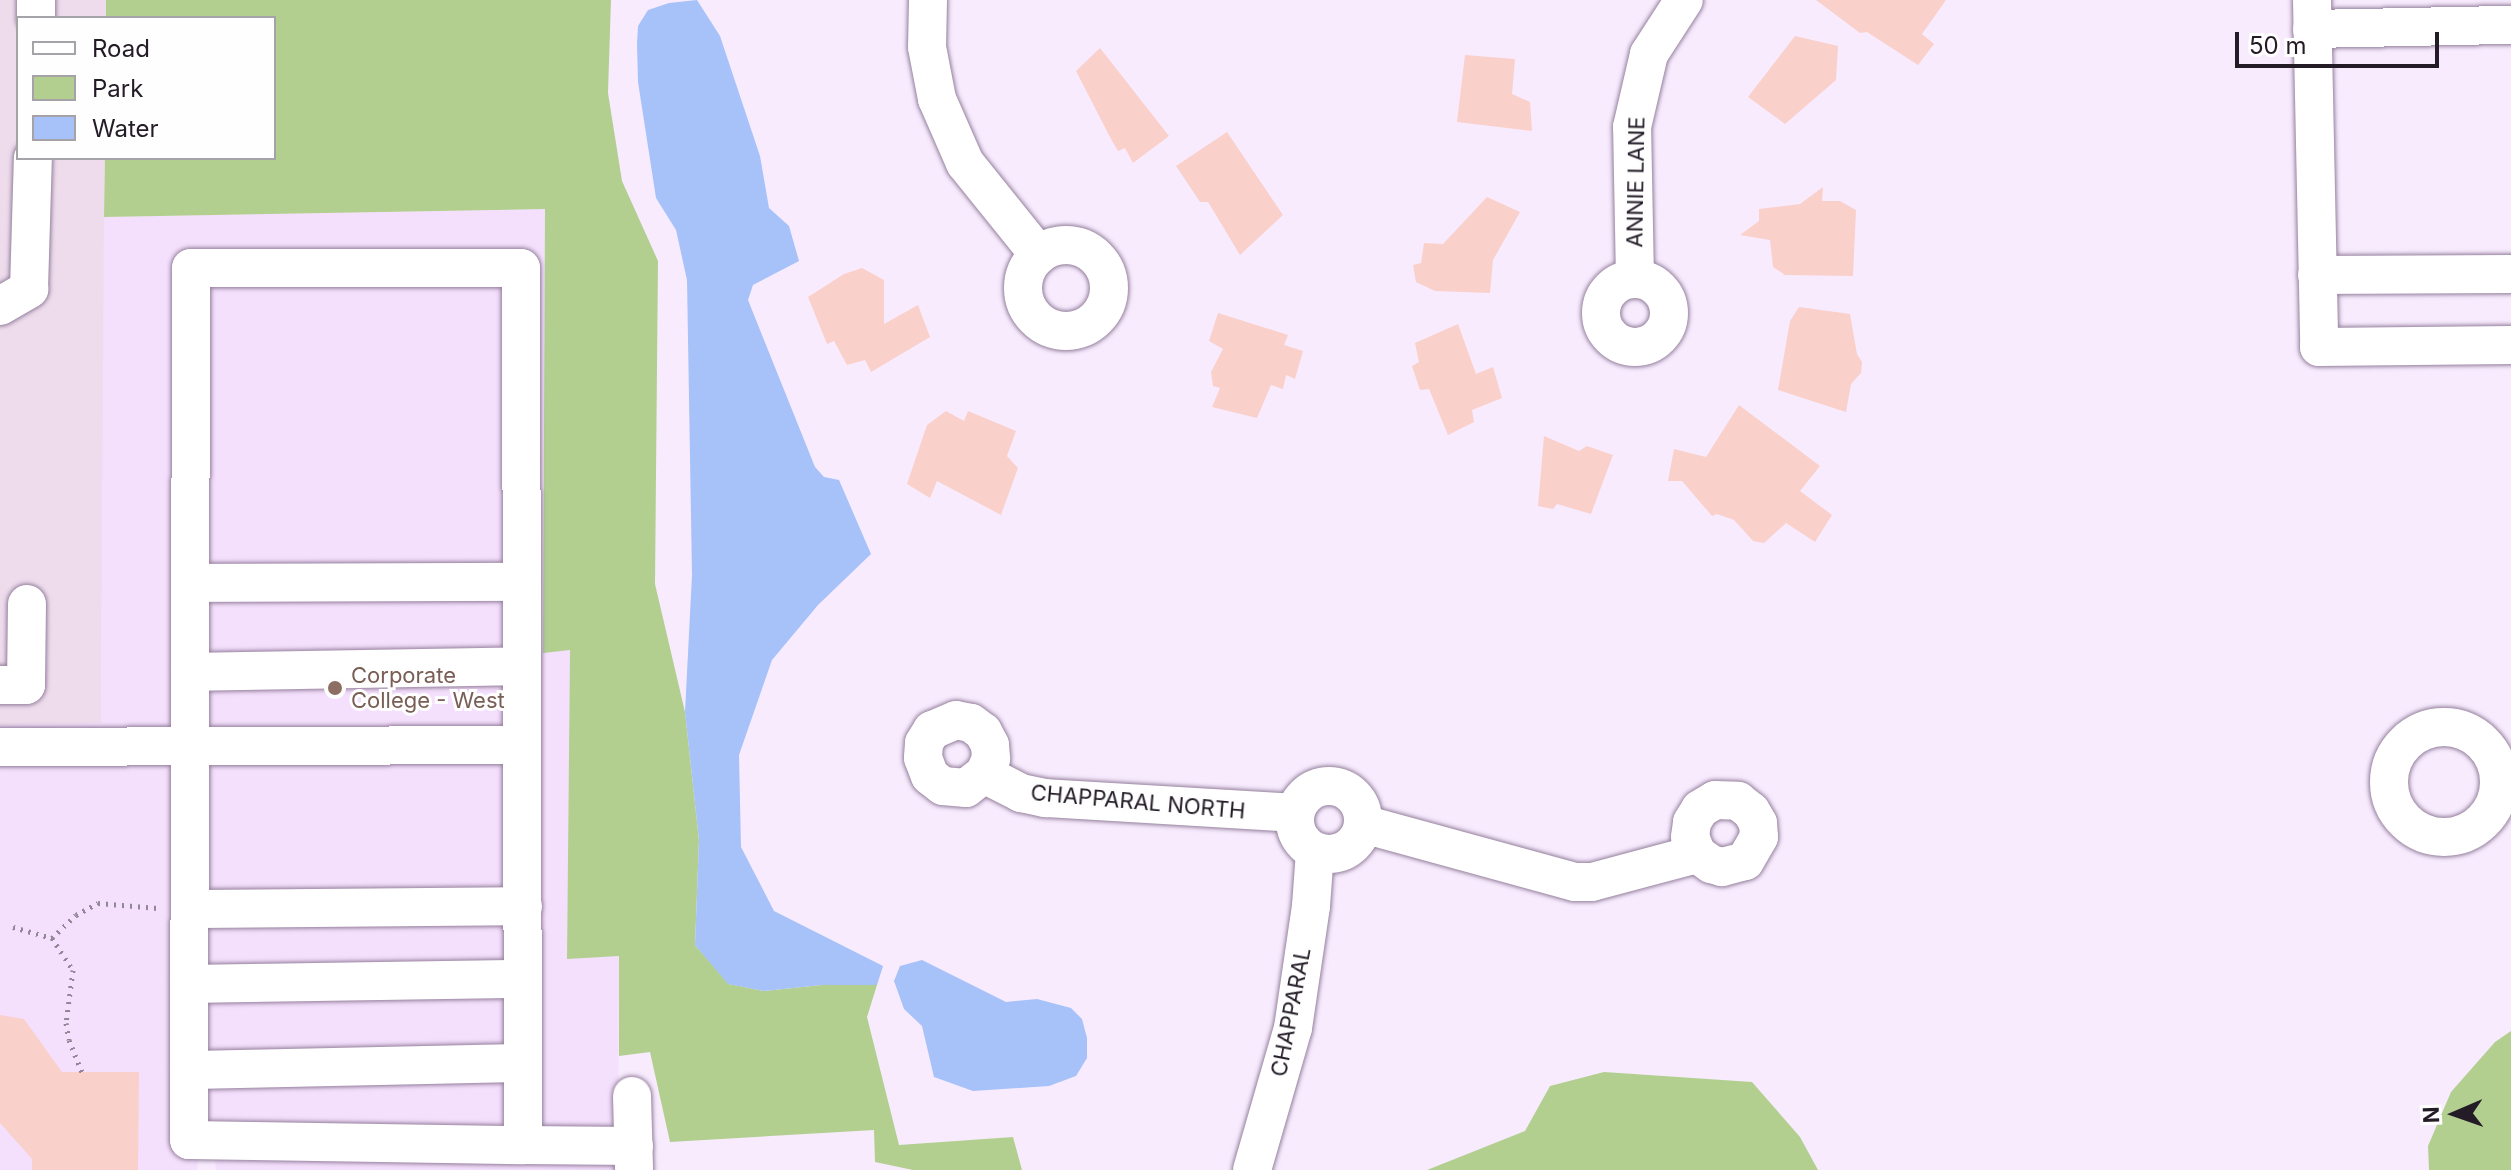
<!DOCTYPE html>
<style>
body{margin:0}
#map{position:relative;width:2511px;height:1170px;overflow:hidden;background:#f8ebfe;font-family:Inter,sans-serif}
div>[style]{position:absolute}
.commercial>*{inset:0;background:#eedced}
.built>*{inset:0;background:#f4dffd}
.green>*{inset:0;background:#b2cf90}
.water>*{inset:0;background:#a6c2f9}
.building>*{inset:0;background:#fad0cb}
.path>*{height:5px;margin-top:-2.5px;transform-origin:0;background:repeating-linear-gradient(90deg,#918796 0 2px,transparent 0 8px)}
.roads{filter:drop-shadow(0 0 2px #95809d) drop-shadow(0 0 2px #95809d)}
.minor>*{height:38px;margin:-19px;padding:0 19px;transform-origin:19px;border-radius:19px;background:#fff}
.minor>.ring{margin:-19px;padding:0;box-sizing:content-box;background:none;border:38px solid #fff;border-radius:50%}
.dots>*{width:22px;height:22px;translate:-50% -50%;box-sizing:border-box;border:4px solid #fefefe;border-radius:50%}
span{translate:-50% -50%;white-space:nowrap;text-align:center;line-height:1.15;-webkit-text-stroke:6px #fefefe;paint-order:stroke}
.street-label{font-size:22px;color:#231b26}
.education-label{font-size:22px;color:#785e54}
.left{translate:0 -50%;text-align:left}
.legend{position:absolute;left:16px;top:16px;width:260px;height:144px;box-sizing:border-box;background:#fefefe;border:2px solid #a6a3a8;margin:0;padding:10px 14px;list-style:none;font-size:24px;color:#231b26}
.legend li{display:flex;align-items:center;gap:16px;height:40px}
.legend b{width:40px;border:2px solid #a6a3a8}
.north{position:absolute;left:2415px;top:1074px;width:80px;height:80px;-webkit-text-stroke:6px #fefefe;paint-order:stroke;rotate:268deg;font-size:22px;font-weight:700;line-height:32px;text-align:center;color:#231b26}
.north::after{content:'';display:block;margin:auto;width:28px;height:36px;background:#231b26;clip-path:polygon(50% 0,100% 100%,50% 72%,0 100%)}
.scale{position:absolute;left:2235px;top:32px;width:204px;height:36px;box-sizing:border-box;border:4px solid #231b26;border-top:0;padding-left:10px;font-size:24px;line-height:28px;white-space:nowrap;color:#231b26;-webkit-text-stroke:6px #fefefe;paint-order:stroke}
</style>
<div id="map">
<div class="commercial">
<i style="clip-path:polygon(0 0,106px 0,106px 18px,18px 18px,18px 158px,105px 158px,101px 724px,0 725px)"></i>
</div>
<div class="built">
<i style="clip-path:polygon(545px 209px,543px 652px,570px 649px,567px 958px,619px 956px,618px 1170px,216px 1170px,215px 1159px,198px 1160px,197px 1170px,0 1170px,0 725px,101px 723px,104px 217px)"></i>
</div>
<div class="green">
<i style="clip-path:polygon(106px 0,611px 0,608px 93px,622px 181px,658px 261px,655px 584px,685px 712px,699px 840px,695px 945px,729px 984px,764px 991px,822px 985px,877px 985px,867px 1017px,899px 1145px,1013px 1137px,1022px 1170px,913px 1170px,875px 1162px,874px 1130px,670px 1142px,650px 1052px,619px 1056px,619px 956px,567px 959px,570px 650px,543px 653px,545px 209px,104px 217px,105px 158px,274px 158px,274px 18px,106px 18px)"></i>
<i style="clip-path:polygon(2511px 1031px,2511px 1170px,2429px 1170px,2428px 1146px,2451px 1092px,2495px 1042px)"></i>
<i style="clip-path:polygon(1604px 1072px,1752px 1082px,1800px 1137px,1818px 1170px,1427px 1170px,1525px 1131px,1550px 1086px)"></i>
</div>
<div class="water">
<i style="clip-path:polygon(697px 0,720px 36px,760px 156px,769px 208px,789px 226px,799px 261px,753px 285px,748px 300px,815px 467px,824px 477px,839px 480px,871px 554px,818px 605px,772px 660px,739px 755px,741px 847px,774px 911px,883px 966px,877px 985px,822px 985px,764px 991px,728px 984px,695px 945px,699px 840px,685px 712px,692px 575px,687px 280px,676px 230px,656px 198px,638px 82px,637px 44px,638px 26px,648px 10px,669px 3px)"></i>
<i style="clip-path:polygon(922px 960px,1006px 1002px,1037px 999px,1071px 1008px,1082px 1019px,1087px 1038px,1087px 1058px,1076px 1076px,1049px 1086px,973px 1091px,934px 1077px,922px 1026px,904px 1009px,894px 981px,900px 966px)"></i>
</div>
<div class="building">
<i style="clip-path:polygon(1816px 0,1946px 0,1922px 34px,1934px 44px,1918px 65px,1867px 32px,1860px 33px)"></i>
<i style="clip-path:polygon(1795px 36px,1838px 46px,1836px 80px,1785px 124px,1748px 97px)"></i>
<i style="clip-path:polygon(1100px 48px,1169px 136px,1133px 163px,1125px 148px,1118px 151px,1111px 139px,1076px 71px)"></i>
<i style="clip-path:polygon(1465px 55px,1515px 59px,1512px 94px,1530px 102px,1532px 131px,1457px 122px)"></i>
<i style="clip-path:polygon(1227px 132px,1283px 215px,1240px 255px,1208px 202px,1200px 202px,1176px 166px)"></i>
<i style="clip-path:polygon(1823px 187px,1822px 201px,1840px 201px,1856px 210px,1853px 276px,1785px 275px,1773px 267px,1770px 240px,1740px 235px,1759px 221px,1759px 209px,1800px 204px)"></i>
<i style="clip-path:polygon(1487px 197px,1520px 212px,1493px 260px,1490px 293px,1435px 291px,1416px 282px,1413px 265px,1421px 263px,1424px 243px,1443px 244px)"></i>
<i style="clip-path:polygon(862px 268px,884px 280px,884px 324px,918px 305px,930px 337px,871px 372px,865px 360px,847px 365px,834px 341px,827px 344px,808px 297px,844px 274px)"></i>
<i style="clip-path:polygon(1799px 307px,1850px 314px,1857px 354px,1862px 362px,1861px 373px,1851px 384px,1846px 412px,1778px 390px,1790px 321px)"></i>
<i style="clip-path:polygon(1218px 313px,1288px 335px,1284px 345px,1303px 351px,1295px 379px,1286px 375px,1283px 389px,1271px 385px,1257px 418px,1212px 407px,1220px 388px,1213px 386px,1211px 372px,1223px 349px,1209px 341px)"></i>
<i style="clip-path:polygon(1458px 324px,1476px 374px,1493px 367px,1502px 398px,1472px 410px,1474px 422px,1448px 435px,1429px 389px,1420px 390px,1412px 366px,1419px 362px,1415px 343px)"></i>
<i style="clip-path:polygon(1739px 405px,1820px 466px,1800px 491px,1832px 515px,1815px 542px,1786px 523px,1764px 543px,1753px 541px,1734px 520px,1717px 514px,1712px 516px,1682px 481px,1668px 481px,1674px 449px,1706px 457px)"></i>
<i style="clip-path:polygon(946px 411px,964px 421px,968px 411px,1016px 431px,1007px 456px,1018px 468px,1001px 515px,937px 481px,930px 498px,907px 484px,927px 425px)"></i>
<i style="clip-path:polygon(1544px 436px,1579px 451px,1587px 446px,1613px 455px,1591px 514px,1557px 504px,1553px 509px,1538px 506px)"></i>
<i style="clip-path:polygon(0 1015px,24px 1019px,62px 1072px,139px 1072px,138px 1170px,32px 1170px,32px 1159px,0 1123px)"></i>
</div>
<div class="path">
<i style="left:13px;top:927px;width:41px;rotate:15.8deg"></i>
<i style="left:52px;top:938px;width:33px;rotate:-44deg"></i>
<i style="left:76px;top:915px;width:25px;rotate:-29deg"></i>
<i style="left:98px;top:903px;width:60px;rotate:4.8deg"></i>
<i style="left:52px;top:938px;width:38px;rotate:57deg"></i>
<i style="left:73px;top:970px;width:53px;rotate:97.5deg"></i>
<i style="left:66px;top:1023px;width:17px;rotate:80deg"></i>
<i style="left:69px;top:1040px;width:37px;rotate:68deg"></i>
</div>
<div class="roads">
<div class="minor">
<i style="left:928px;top:0;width:47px;rotate:91.2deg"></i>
<i style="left:927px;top:47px;width:53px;rotate:79.1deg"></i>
<i style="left:937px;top:99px;width:70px;rotate:66.4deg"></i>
<i style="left:965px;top:163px;width:118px;rotate:51.2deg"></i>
<i style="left:2312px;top:0;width:347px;rotate:88.8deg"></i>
<i style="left:2319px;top:347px;width:192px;rotate:-0.6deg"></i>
<i style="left:36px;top:18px;width:18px;rotate:-90deg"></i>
<i style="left:2312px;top:29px;width:199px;rotate:-1.2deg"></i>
<i class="ring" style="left:1023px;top:245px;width:48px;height:48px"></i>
<i style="left:2317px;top:275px;width:194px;rotate:-0.3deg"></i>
<i style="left:1635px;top:279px;width:152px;rotate:-91.1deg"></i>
<i style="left:1632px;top:127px;width:75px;rotate:-76.9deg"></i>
<i style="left:1649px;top:54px;width:64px;rotate:-57.1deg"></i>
<i class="ring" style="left:1601px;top:279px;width:30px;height:30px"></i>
<i style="left:0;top:306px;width:34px;rotate:-30deg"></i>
<i style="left:29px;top:289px;width:131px;rotate:-88.3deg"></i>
<i style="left:190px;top:583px;width:332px;rotate:-0.2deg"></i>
<i style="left:190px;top:672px;width:332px;rotate:-1deg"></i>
<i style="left:0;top:685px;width:26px"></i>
<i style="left:26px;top:685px;width:81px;rotate:-89.3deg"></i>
<i class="ring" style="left:2389px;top:727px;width:72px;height:72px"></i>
<i style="left:0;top:747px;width:522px;rotate:-0.22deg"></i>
<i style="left:984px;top:774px;width:17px;rotate:-65deg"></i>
<i style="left:991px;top:759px;width:14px;rotate:-94deg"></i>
<i style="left:990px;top:745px;width:15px;rotate:-118deg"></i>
<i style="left:983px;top:732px;width:15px;rotate:-143deg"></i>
<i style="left:971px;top:723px;width:15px;rotate:-169deg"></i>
<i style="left:956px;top:720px;width:26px;rotate:157deg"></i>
<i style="left:932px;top:730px;width:15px;rotate:122deg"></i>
<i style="left:924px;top:743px;width:15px;rotate:94deg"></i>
<i style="left:923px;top:758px;width:19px;rotate:69deg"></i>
<i style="left:930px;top:776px;width:16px;rotate:38deg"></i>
<i style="left:943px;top:786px;width:23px;rotate:5deg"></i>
<i style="left:966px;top:788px;width:23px;rotate:-38deg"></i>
<i style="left:984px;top:774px;width:42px;rotate:27.2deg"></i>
<i style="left:1021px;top:793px;width:25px;rotate:12deg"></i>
<i style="left:1045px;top:798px;width:250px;rotate:3.4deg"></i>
<i class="ring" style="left:1295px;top:786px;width:30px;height:30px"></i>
<i style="left:1363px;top:824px;width:220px;rotate:15.3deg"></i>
<i style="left:1575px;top:882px;width:17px"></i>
<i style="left:1592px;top:882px;width:109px;rotate:-14.9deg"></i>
<i style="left:1697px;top:854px;width:18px;rotate:-112deg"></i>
<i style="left:1690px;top:837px;width:15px;rotate:-82deg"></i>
<i style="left:1692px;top:822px;width:15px;rotate:-58deg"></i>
<i style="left:1700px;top:809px;width:17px;rotate:-31deg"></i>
<i style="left:1715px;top:800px;width:23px;rotate:2deg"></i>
<i style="left:1738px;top:801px;width:16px;rotate:38deg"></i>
<i style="left:1751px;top:811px;width:14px;rotate:60deg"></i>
<i style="left:1758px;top:823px;width:14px;rotate:86deg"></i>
<i style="left:1759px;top:837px;width:28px;rotate:120deg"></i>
<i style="left:1745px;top:861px;width:24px;rotate:165deg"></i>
<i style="left:1722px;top:867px;width:11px;rotate:-165deg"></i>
<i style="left:1711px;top:864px;width:17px;rotate:-144deg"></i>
<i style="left:190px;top:909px;width:333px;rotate:-0.5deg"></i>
<i style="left:189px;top:984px;width:334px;rotate:-0.9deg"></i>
<i style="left:189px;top:1070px;width:334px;rotate:-1.2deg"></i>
<i style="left:632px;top:1096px;width:73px;rotate:88.4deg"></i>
<i style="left:523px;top:1145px;width:877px;rotate:-90.13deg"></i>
<i style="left:521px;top:268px;width:330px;rotate:180deg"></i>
<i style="left:191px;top:268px;width:872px;rotate:90.13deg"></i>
<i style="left:189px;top:1140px;width:334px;rotate:0.9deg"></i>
<i style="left:523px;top:1145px;width:111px;rotate:0.5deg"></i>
<i style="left:1252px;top:1170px;width:148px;rotate:-73.9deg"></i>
<i style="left:1293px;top:1028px;width:123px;rotate:-81.6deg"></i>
<i style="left:1311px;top:906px;width:54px;rotate:-85.8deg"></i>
</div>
</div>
<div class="dots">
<i style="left:335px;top:688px;background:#8d6e63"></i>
</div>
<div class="street-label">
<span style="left:1636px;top:182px;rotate:-89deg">ANNIE LANE</span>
<span style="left:1138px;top:802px;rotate:5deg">CHAPPARAL NORTH</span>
<span style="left:1291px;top:1012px;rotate:-79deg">CHAPPARAL</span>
</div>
<div class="education-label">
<span class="left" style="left:351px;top:688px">Corporate<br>College - West</span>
</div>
<ul class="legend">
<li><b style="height:10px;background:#fff"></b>Road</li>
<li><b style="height:22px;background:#b2cf90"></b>Park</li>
<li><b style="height:22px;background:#a6c2f9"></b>Water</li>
</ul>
<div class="north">N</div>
<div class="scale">50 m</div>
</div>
